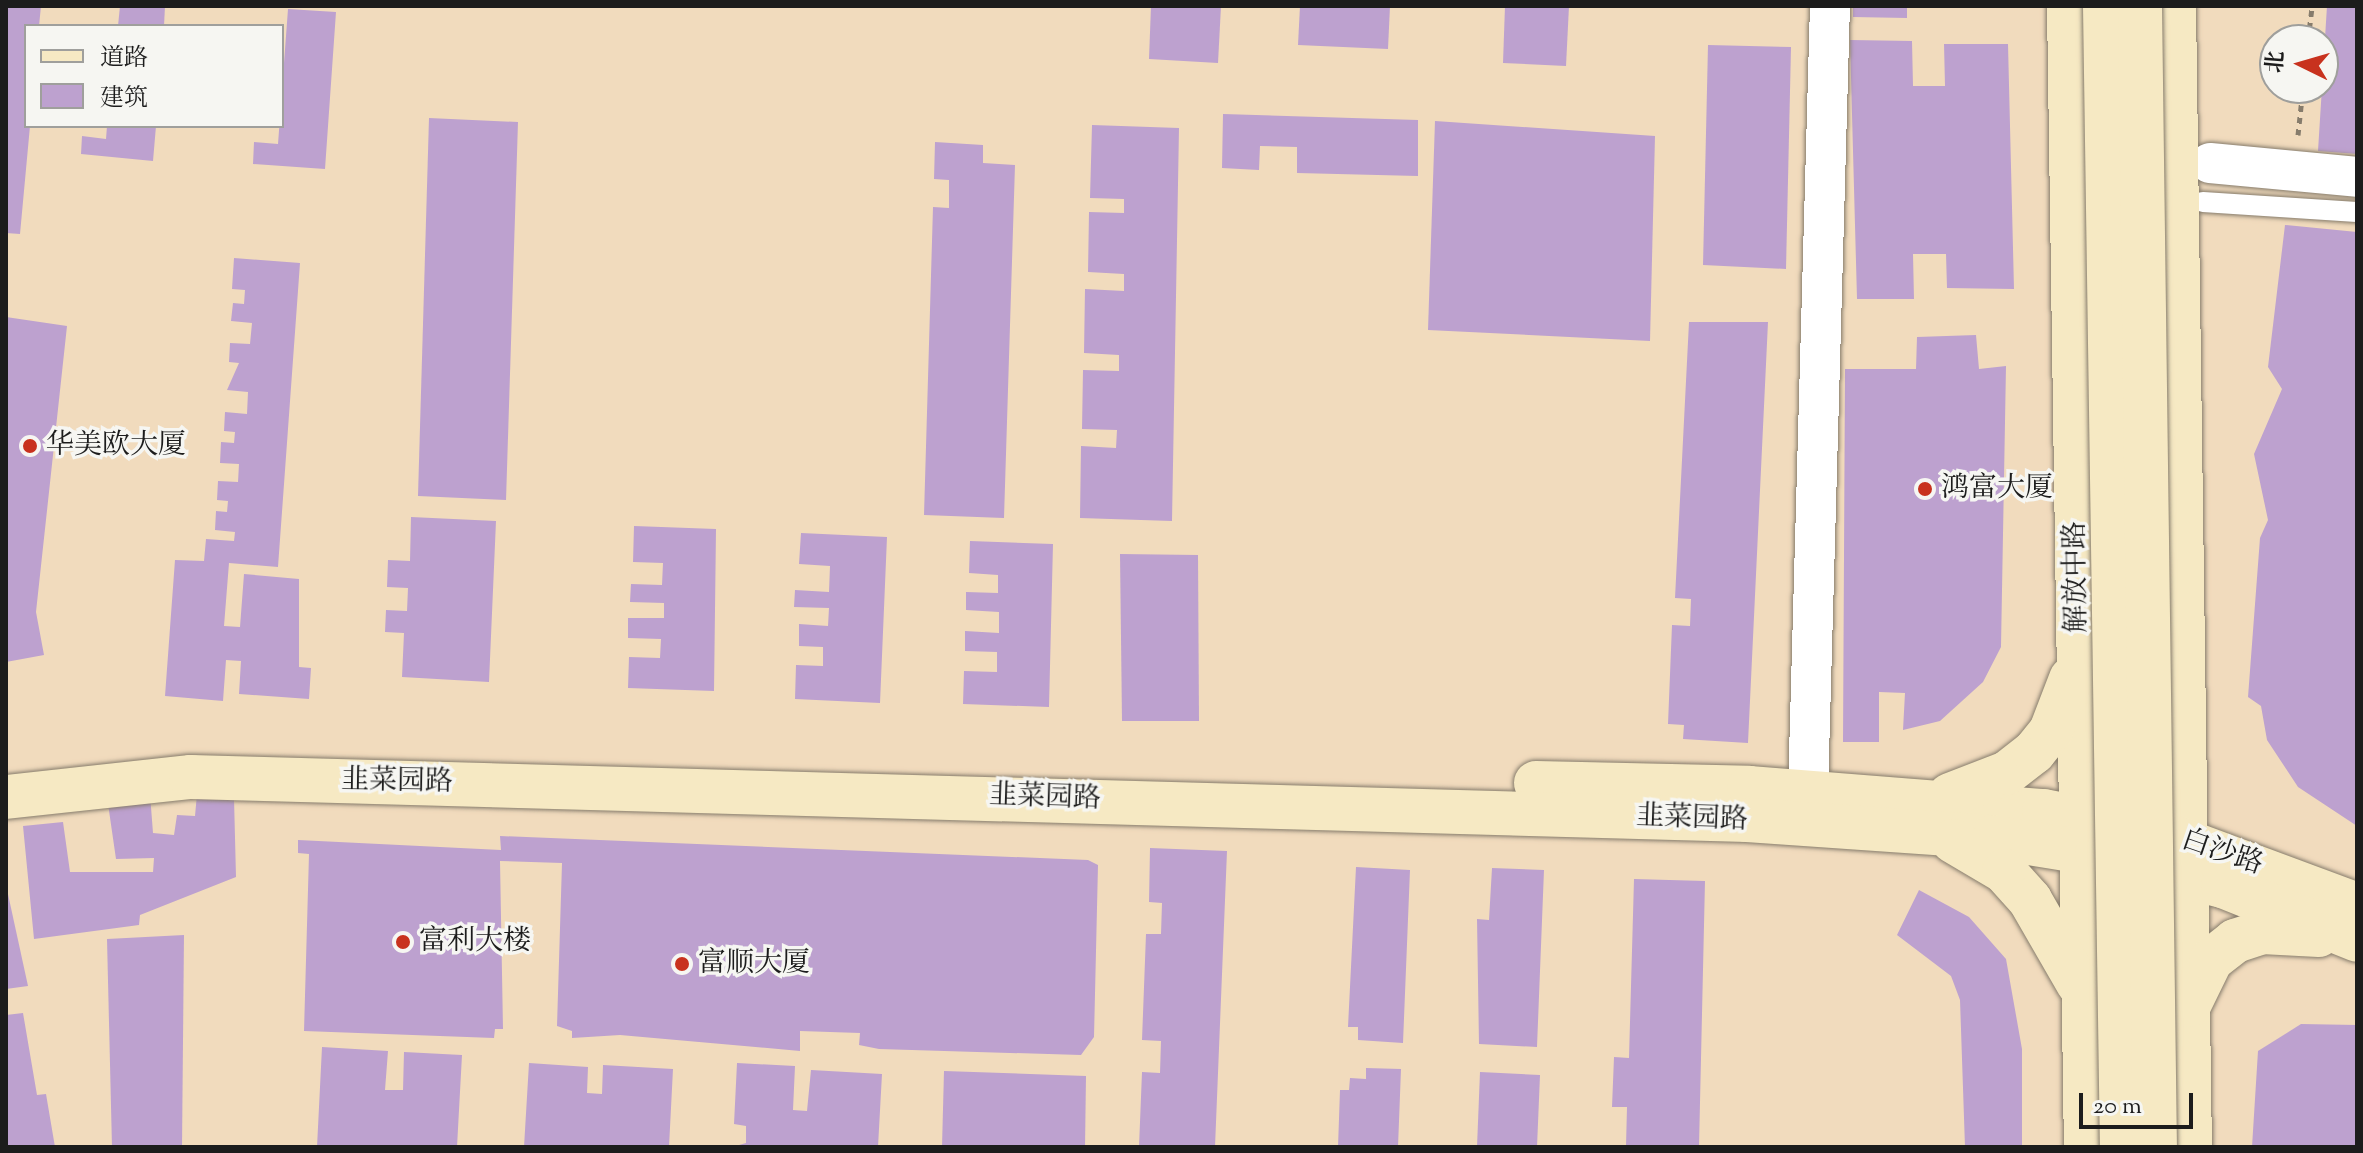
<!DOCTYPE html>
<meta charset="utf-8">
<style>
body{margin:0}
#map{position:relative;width:2363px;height:1153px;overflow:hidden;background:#f1dbbd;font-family:"Sorts Mill Goudy","Noto Serif SC",serif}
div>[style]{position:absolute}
.building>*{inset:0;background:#bda1cf}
.path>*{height:5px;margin-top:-2.5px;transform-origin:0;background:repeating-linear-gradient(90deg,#867c6c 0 6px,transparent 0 12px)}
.roads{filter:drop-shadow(0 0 2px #867c6c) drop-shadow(0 0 2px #867c6c)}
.lane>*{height:20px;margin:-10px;padding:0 10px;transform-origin:10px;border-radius:10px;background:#fff}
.street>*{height:40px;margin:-20px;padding:0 20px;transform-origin:20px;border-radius:20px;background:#fff}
.secondary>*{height:44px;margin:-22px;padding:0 22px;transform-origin:22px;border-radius:22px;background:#f6e9c3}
.bridges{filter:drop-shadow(0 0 2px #867c6c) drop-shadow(0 0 2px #867c6c)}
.secondary-bridge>*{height:44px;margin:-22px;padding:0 22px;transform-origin:22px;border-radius:22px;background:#f6e9c3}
.dots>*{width:22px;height:22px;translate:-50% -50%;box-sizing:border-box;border:4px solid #f6f6f2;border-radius:50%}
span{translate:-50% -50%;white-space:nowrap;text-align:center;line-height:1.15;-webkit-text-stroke:7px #f6f6f2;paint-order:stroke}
.poi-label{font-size:28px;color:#1c1c1c}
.left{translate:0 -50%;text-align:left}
.street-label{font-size:28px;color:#1c1c1c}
.frame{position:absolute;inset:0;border:8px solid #1c1c1c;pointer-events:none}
.legend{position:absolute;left:24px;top:24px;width:260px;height:104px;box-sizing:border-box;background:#f6f6f2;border:2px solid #9f9f9c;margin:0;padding:10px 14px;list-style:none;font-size:24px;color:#1c1c1c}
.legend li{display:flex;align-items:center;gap:16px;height:40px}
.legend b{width:40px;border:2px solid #9f9f9c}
.north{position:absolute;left:2259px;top:24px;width:80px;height:80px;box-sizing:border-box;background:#f6f6f2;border:2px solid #9f9f9c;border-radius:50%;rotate:275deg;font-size:22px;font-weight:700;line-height:32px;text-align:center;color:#1c1c1c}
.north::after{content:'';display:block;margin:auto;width:28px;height:36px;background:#c8321e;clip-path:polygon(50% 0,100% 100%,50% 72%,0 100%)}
.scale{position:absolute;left:2079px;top:1093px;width:114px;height:36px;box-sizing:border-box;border:4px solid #1c1c1c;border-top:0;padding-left:10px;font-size:24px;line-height:28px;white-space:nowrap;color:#1c1c1c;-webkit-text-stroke:6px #f6f6f2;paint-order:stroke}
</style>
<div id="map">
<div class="building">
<i style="clip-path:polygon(6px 6px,41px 6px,39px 26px,26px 26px,30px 126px,20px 234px,6px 233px)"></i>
<i style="clip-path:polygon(120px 6px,165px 6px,164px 26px,118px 26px)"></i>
<i style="clip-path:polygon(1151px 6px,1221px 6px,1218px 63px,1149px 59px)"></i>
<i style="clip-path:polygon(1300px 6px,1390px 6px,1388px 49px,1298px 45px)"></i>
<i style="clip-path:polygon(1505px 6px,1569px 6px,1566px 66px,1503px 63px)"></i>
<i style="clip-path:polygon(1853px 6px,1907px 6px,1907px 18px,1853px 17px)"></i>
<i style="clip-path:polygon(2327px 6px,2357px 6px,2357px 154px,2318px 151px)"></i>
<i style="clip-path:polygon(288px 9px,336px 12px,325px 169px,253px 164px,254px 142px,278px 144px)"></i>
<i style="clip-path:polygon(1850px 40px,1912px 41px,1913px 86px,1945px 86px,1944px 44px,2008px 44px,2014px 289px,1947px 288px,1946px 254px,1913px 254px,1914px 299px,1857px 299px)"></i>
<i style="clip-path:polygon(1708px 45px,1791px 47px,1786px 269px,1703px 265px)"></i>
<i style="clip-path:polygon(1223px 114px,1418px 120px,1418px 176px,1297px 173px,1297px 147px,1260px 146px,1259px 170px,1222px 168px)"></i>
<i style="clip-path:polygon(429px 118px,518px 122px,506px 500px,418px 496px)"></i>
<i style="clip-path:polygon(1435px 121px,1655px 136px,1650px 341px,1428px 330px)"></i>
<i style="clip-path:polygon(1092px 125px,1179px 128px,1172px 521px,1080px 518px,1081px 446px,1116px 448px,1117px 430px,1082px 429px,1083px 370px,1119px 371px,1119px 355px,1084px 353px,1085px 289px,1124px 291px,1124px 274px,1088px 272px,1089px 212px,1124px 213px,1124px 199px,1090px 198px)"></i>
<i style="clip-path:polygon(107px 126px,156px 126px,153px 161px,81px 154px,82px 136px,106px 139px)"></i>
<i style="clip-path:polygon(935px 142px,983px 145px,983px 163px,1015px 165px,1004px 518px,924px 515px,933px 207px,949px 208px,949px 180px,934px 179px)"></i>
<i style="clip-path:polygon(2285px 225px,2357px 232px,2357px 826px,2298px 787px,2267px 740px,2261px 706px,2248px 697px,2260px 538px,2268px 520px,2254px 454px,2282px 389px,2268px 367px)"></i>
<i style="clip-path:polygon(234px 258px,300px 263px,278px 567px,229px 563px,224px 626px,240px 627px,244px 574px,299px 579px,299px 667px,311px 668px,309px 699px,239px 694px,241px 661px,226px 660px,223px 701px,165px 696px,175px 560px,204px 561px,206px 539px,234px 541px,235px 532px,215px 530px,216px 511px,227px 512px,228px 501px,217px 500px,218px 481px,238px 482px,239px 464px,220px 463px,221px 442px,234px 443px,235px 432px,224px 431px,225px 412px,247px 414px,248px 392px,227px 390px,239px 363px,229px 362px,230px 343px,250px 344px,252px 323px,231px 321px,233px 303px,244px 304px,245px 290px,232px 289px)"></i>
<i style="clip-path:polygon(6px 317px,67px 326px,36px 612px,44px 655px,6px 662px)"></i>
<i style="clip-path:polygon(1689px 322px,1768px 322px,1748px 743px,1683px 739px,1684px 725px,1668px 724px,1672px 625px,1690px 626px,1691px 599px,1675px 598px)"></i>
<i style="clip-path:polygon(1976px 335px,1979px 369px,2006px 366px,2001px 647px,1983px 682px,1940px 721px,1903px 730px,1905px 693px,1879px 692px,1879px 742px,1843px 742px,1845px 369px,1916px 369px,1917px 337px)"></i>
<i style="clip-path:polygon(411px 517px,496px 521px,489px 682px,402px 677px,404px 633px,385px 632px,386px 610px,407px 611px,408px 588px,387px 587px,388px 560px,410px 561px)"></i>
<i style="clip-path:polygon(634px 526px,716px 529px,714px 691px,628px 688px,629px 657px,660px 658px,661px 639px,628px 638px,628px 618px,664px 618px,664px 603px,630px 602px,631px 584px,662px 585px,663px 563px,633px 562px)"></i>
<i style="clip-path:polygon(801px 533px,887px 537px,880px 703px,795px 699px,796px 665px,823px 666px,823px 647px,799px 646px,799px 624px,828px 626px,829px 608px,794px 607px,795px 590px,829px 592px,830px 566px,799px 564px)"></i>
<i style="clip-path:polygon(970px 541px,1053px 544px,1049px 707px,963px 704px,964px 671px,997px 672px,997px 652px,965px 651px,965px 631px,999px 633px,999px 612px,966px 610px,966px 592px,998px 593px,998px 575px,969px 573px)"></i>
<i style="clip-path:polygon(1120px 554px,1198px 555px,1199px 721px,1122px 721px)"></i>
<i style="clip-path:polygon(150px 794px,153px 833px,174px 835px,177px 815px,195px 816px,197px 794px,234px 798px,236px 877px,140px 915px,139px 925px,34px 939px,23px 826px,63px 822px,70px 872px,153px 872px,154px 858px,116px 859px,107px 797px)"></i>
<i style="clip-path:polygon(500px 836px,1088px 860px,1098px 865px,1094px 1037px,1081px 1055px,879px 1049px,859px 1045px,860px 1033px,800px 1031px,800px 1051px,620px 1035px,572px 1038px,572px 1031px,557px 1026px,562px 863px,500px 861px,503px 1029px,495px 1029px,494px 1038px,304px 1031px,309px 854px,298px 853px,298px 840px,501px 850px)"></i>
<i style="clip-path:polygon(1150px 848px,1227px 851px,1215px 1147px,1139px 1147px,1142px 1072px,1160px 1073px,1161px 1041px,1142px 1040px,1146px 934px,1161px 934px,1162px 903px,1149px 902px)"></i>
<i style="clip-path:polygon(1356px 867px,1410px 870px,1403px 1043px,1358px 1040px,1358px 1027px,1348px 1027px)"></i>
<i style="clip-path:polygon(1492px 868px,1544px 870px,1537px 1047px,1479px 1044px,1477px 919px,1489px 920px)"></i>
<i style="clip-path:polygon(1634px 879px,1705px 881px,1699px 1147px,1626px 1146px,1627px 1107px,1612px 1107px,1614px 1057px,1629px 1058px)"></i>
<i style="clip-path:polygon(6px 885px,28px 986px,6px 989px)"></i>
<i style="clip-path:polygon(1919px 890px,1969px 917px,2006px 959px,2022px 1049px,2022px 1147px,1965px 1147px,1960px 1000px,1951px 976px,1897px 935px)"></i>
<i style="clip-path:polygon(184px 935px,182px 1147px,112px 1147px,107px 939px)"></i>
<i style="clip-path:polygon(23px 1013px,37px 1095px,46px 1094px,55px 1147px,6px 1147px,6px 1015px)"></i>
<i style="clip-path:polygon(2301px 1024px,2357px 1025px,2357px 1147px,2252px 1147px,2258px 1051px)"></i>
<i style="clip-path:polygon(322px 1047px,388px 1051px,385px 1090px,403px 1090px,404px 1052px,462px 1055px,457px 1147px,317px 1147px)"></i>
<i style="clip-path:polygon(529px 1063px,588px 1067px,587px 1093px,602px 1094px,603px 1065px,673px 1069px,669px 1147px,524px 1147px)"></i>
<i style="clip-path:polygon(737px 1063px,795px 1066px,793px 1110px,807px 1111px,811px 1070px,882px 1074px,878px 1147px,732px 1147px,746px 1143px,746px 1126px,734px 1124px)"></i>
<i style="clip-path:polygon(1366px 1068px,1401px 1069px,1398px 1147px,1338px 1147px,1340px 1090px,1349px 1090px,1350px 1078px,1366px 1079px)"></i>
<i style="clip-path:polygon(944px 1071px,1086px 1076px,1085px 1147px,942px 1147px)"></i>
<i style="clip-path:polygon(1480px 1072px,1540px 1075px,1537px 1147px,1477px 1147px)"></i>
</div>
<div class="path">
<i style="left:2308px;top:40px;width:34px;rotate:-83deg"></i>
<i style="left:2298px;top:135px;width:47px;rotate:-83.9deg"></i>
</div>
<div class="roads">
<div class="lane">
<i style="left:2203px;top:202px;width:154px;rotate:3.7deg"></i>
</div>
<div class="street">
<i style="left:2210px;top:163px;width:148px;rotate:5.4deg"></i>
<i style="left:1808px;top:792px;width:786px;rotate:-88.4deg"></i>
</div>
<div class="secondary">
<i style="left:2069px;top:6px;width:1141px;rotate:89.15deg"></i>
<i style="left:2174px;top:6px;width:1141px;rotate:89.2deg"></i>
<i style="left:1536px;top:783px;width:213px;rotate:1.3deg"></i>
<i style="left:1749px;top:788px;width:296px;rotate:4.5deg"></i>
<i style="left:2044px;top:811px;width:127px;rotate:10.9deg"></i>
<i style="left:2169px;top:835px;width:201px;rotate:20.4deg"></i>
<i style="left:1950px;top:795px;width:61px;rotate:-21.1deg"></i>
<i style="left:2007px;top:773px;width:34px;rotate:-38deg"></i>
<i style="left:2034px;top:752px;width:27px;rotate:-51deg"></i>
<i style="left:2051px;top:731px;width:56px;rotate:-69deg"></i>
<i style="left:6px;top:797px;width:186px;rotate:-6.2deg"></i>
<i style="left:191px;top:777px;width:1557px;rotate:1.58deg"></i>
<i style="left:1747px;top:820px;width:246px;rotate:4deg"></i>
<i style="left:1992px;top:837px;width:106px;rotate:9.2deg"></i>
<i style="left:2097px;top:854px;width:130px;rotate:14.3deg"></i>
<i style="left:2223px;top:886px;width:144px;rotate:21.9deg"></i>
<i style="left:1953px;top:841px;width:59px;rotate:30.5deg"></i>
<i style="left:2004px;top:871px;width:39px;rotate:48deg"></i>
<i style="left:2030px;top:900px;width:96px;rotate:60deg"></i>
<i style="left:2189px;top:1005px;width:50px;rotate:-63.9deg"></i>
<i style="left:2211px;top:960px;width:31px;rotate:-38deg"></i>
<i style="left:2235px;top:941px;width:28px;rotate:-18deg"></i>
<i style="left:2262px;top:932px;width:57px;rotate:3deg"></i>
</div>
</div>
<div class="bridges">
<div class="secondary-bridge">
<i style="left:2105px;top:6px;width:1141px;rotate:89.15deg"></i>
<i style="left:2140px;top:6px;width:1141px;rotate:89.25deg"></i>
</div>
</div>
<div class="dots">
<i style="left:30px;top:446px;background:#c8321e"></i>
<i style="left:1925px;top:489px;background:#c8321e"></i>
<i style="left:403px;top:942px;background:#c8321e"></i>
<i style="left:682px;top:964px;background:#c8321e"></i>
</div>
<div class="poi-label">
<span class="left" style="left:46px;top:446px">华美欧大厦</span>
<span class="left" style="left:1941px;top:489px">鸿富大厦</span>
<span class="left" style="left:419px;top:942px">富利大楼</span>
<span class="left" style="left:698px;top:964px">富顺大厦</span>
</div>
<div class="street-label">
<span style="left:2077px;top:577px;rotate:-91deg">解放中路</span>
<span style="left:397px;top:782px;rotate:1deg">韭菜园路</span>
<span style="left:1045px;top:798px;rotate:2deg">韭菜园路</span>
<span style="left:1692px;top:819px;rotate:2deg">韭菜园路</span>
<span style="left:2222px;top:853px;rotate:19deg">白沙路</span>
</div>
<div class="frame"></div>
<ul class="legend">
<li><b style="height:10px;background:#f6e9c3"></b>道路</li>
<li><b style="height:22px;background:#bda1cf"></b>建筑</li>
</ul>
<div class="north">北</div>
<div class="scale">20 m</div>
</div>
